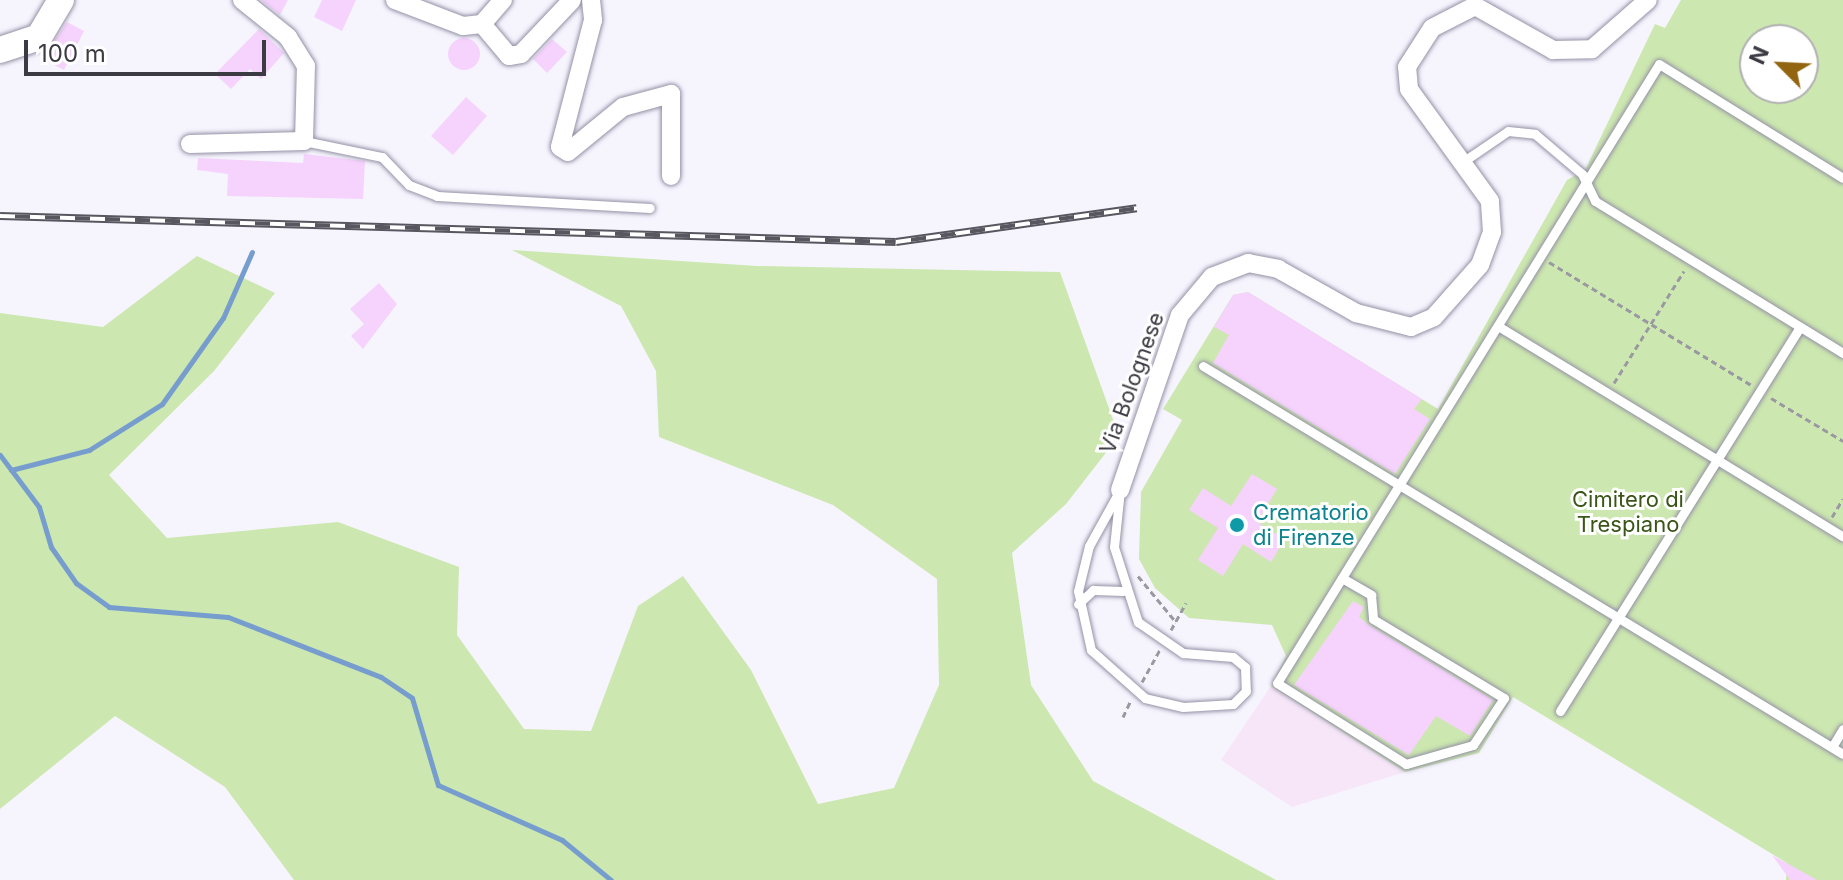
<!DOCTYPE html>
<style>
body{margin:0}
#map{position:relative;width:1843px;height:880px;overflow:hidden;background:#f6f5fe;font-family:Inter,sans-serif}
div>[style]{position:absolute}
.industrial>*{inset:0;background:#f6e6f8}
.green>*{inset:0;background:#cce7af}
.stream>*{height:5px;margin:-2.5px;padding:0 2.5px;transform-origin:2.5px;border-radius:2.5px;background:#769dce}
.building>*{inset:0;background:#f6d3fd}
.round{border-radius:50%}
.path>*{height:3px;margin-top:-1.5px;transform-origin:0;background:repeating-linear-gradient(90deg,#9a99a2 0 6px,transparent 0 10px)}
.roads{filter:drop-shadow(0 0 2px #9491a6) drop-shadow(0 0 2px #9491a6)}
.lane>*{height:9px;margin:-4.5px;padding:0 4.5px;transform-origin:4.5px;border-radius:4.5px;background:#fff}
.street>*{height:18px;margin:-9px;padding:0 9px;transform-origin:9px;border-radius:9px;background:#fff}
.secondary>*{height:26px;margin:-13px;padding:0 13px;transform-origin:13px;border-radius:13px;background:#fff}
.rail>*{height:8px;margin-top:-4px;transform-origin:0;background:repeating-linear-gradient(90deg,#fff 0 15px,#585760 0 30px);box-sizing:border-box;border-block:2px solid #585760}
.dots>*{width:22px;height:22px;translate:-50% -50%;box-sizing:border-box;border:4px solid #fff;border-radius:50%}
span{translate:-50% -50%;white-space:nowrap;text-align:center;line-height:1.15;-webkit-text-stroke:6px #fff;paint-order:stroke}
.street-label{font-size:22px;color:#3c3b44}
.park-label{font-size:22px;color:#3b5518}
.culture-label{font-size:22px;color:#0d838f}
.left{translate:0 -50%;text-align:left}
.north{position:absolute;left:1739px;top:24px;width:80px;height:80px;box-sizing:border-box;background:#fff;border:2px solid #b1b1b4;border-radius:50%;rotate:294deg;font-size:22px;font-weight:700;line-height:32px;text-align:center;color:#3c3b44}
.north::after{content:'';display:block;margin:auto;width:28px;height:36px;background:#926510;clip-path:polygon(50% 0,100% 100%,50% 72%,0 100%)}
.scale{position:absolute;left:24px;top:40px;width:242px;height:36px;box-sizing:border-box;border:4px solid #3c3b44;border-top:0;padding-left:10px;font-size:24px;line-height:28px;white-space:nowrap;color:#3c3b44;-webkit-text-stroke:6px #fff;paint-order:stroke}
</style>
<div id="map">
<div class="industrial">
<i style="clip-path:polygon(1271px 686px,1405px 772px,1292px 807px,1221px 760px)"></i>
</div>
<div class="green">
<i style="clip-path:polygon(evenodd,1681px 0,1843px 0,1843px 880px,1786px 880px,1787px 863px,1513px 697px,1479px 753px,1405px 772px,1271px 686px,1286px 656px,1272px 625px,1189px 618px,1155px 588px,1139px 559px,1141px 492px,1182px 420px,1163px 409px,1233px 295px,1248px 292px,1438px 409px,1567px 180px,1585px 170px,1655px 24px,1665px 28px,1681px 0,1755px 40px,1803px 40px,1803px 88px,1755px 88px,1755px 40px)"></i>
<i style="clip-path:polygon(512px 250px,757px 266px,1060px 272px,1119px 436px,1066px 504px,1012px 553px,1031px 685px,1093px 781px,1276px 880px,294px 880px,225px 787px,115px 716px,0 809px,0 313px,103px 327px,197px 256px,275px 293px,214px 371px,109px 475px,167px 538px,338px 522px,459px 567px,457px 635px,524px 729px,591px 731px,638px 606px,683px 576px,751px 670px,818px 804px,894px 788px,939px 685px,937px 579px,833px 505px,659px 437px,656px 371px,621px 306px)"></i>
</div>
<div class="stream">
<i style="left:0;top:455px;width:65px;rotate:53.1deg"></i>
<i style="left:39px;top:507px;width:42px;rotate:73.3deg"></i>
<i style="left:51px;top:547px;width:44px;rotate:55.2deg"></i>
<i style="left:76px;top:583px;width:41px;rotate:36deg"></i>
<i style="left:109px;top:607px;width:119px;rotate:4.8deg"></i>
<i style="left:228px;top:617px;width:164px;rotate:21.4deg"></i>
<i style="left:381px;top:677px;width:37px;rotate:34deg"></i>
<i style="left:412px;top:698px;width:91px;rotate:73.4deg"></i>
<i style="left:438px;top:785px;width:136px;rotate:23.9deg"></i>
<i style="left:562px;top:840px;width:63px;rotate:39.2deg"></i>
<i style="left:11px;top:470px;width:81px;rotate:-14.4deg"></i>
<i style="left:89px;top:450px;width:86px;rotate:-32.2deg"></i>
<i style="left:162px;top:404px;width:105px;rotate:-54.7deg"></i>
<i style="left:223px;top:318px;width:72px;rotate:-66.3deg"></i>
</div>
<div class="building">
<i style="clip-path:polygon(261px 0,288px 0,280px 15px)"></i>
<i style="clip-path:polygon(322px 0,356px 0,342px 31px,314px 17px)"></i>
<i style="clip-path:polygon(67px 22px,84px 31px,64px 70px,42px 59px)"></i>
<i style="clip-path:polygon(259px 29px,284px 53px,261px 79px,250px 69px,231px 89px,215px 74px)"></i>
<i class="round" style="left:448px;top:38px;width:32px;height:32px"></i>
<i style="clip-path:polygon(552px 39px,567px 52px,547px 73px,533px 59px)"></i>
<i style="clip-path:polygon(466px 97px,487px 116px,453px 155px,431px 136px)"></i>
<i style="clip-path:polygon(304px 154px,365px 161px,363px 199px,227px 196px,228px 174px,197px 170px,198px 158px,303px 163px)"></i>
<i style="clip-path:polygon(379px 283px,397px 304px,363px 349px,351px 336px,364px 324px,350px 309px)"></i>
<i style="clip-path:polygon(1248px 292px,1422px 399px,1414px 409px,1430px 419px,1395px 474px,1213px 363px,1229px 335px,1214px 327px,1233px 295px)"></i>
<i style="clip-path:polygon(1252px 474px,1277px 489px,1257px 522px,1285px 539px,1271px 562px,1243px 544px,1223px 576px,1198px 560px,1218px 528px,1189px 510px,1203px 488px,1231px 506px)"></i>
<i style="clip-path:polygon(1353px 601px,1364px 607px,1359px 617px,1369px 625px,1493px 700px,1470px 736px,1436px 716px,1409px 755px,1294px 685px)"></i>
<i style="clip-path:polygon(1772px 855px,1817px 880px,1790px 880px)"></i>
</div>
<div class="path">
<i style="left:1549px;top:262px;width:237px;rotate:31.3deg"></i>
<i style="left:1614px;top:383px;width:132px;rotate:-58deg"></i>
<i style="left:1771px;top:398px;width:84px;rotate:30.8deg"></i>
<i style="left:1832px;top:517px;width:21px;rotate:-59deg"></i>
<i style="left:1138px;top:576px;width:60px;rotate:50.4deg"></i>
<i style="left:1171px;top:630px;width:31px;rotate:-61deg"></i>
<i style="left:1142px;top:682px;width:37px;rotate:-61deg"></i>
<i style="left:1123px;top:717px;width:17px;rotate:-65deg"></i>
</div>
<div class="roads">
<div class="lane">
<i style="left:304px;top:141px;width:80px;rotate:11.6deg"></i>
<i style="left:382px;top:157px;width:39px;rotate:46deg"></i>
<i style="left:409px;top:185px;width:30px;rotate:21deg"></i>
<i style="left:437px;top:196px;width:213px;rotate:3.2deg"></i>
<i style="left:1464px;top:161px;width:53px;rotate:-34.3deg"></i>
<i style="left:1508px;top:131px;width:27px;rotate:6deg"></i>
<i style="left:1535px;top:134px;width:62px;rotate:40.4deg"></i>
<i style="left:1582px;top:174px;width:30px;rotate:64deg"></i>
<i style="left:1595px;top:201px;width:291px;rotate:31.5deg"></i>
<i style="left:1498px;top:326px;width:404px;rotate:31.4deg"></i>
<i style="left:1203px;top:366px;width:748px;rotate:31.23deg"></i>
<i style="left:1120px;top:490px;width:57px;rotate:96deg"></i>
<i style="left:1114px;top:547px;width:79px;rotate:72.3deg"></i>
<i style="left:1138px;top:622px;width:55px;rotate:34.6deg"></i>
<i style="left:1183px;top:653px;width:50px;rotate:4.6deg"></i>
<i style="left:1233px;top:657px;width:16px;rotate:40deg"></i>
<i style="left:1245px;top:667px;width:24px;rotate:88deg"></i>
<i style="left:1246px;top:691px;width:18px;rotate:135deg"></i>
<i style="left:1233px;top:704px;width:50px;rotate:176.6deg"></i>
<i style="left:1183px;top:707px;width:39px;rotate:-167deg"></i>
<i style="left:1145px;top:698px;width:72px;rotate:-138.4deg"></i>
<i style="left:1091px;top:650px;width:60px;rotate:-102.4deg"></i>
<i style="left:1078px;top:591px;width:46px;rotate:-76.3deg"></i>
<i style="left:1089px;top:546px;width:64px;rotate:-61deg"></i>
<i style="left:1342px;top:578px;width:34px;rotate:30deg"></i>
<i style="left:1371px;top:595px;width:24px;rotate:85deg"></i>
<i style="left:1373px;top:619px;width:153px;rotate:31.1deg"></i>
<i style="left:1504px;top:698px;width:56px;rotate:123.4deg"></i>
<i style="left:1473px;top:745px;width:70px;rotate:164.2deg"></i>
<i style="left:1406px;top:764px;width:152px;rotate:-147.9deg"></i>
<i style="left:1277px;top:683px;width:727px;rotate:-58.32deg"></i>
<i style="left:1659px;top:64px;width:216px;rotate:31.8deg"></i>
<i style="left:1078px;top:604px;width:21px;rotate:-43deg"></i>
<i style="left:1093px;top:590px;width:30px;rotate:2deg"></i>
<i style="left:1560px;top:711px;width:453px;rotate:-58deg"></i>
<i style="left:1832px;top:747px;width:21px;rotate:-59deg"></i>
</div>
<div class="street">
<i style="left:395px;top:0;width:73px;rotate:20.9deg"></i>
<i style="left:463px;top:26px;width:19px;rotate:-6deg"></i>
<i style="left:482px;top:24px;width:32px;rotate:-49deg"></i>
<i style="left:591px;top:0;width:20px;rotate:84deg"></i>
<i style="left:593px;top:20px;width:131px;rotate:104.6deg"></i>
<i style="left:560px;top:147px;width:9px;rotate:32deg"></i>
<i style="left:568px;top:152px;width:71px;rotate:-39.3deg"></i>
<i style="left:623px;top:107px;width:50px;rotate:-15.2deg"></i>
<i style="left:671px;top:94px;width:82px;rotate:90deg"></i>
<i style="left:482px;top:24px;width:42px;rotate:49.8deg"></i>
<i style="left:509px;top:56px;width:12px;rotate:-9deg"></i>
<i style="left:521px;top:54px;width:74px;rotate:-46.6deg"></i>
<i style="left:190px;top:144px;width:114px;rotate:-1.5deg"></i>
<i style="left:304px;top:141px;width:75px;rotate:-88.5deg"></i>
<i style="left:306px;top:66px;width:34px;rotate:-122deg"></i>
<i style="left:288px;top:37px;width:59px;rotate:-141.2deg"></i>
<i style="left:1120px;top:490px;width:185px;rotate:-71.1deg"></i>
<i style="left:1180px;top:315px;width:50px;rotate:-49.9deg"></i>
<i style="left:1212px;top:277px;width:39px;rotate:-21deg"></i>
<i style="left:1248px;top:263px;width:31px;rotate:11deg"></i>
<i style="left:1278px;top:269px;width:90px;rotate:29.4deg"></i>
<i style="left:1356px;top:313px;width:57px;rotate:14.3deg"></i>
<i style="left:1411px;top:327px;width:25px;rotate:-23deg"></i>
<i style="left:1434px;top:317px;width:69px;rotate:-48.5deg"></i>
<i style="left:1480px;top:265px;width:35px;rotate:-70deg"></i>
<i style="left:1492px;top:232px;width:31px;rotate:-94deg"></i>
<i style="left:1490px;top:201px;width:138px;rotate:-125.9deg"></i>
<i style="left:1409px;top:89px;width:22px;rotate:-95deg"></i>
<i style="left:1407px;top:67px;width:46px;rotate:-57.3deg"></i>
<i style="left:1432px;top:28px;width:48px;rotate:-27.1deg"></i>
<i style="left:1475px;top:6px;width:90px;rotate:29.4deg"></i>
<i style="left:1553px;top:50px;width:39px;rotate:-1deg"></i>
<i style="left:1592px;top:49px;width:74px;rotate:-41.2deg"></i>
</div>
<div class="secondary">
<i style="left:0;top:50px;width:41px;rotate:-18.4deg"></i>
<i style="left:39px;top:37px;width:43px;rotate:-59.3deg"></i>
</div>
</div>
<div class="rail">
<i style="left:0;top:216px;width:896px;rotate:1.66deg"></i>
<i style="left:896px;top:242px;width:243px;rotate:-8deg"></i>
</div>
<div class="dots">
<i style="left:1237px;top:525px;background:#0f9aa8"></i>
</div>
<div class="street-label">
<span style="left:1132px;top:383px;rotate:-70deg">Via Bolognese</span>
</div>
<div class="park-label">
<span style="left:1628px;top:512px">Cimitero di<br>Trespiano</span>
</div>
<div class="culture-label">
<span class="left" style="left:1253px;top:525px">Crematorio<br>di Firenze</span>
</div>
<div class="north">N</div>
<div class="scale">100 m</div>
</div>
